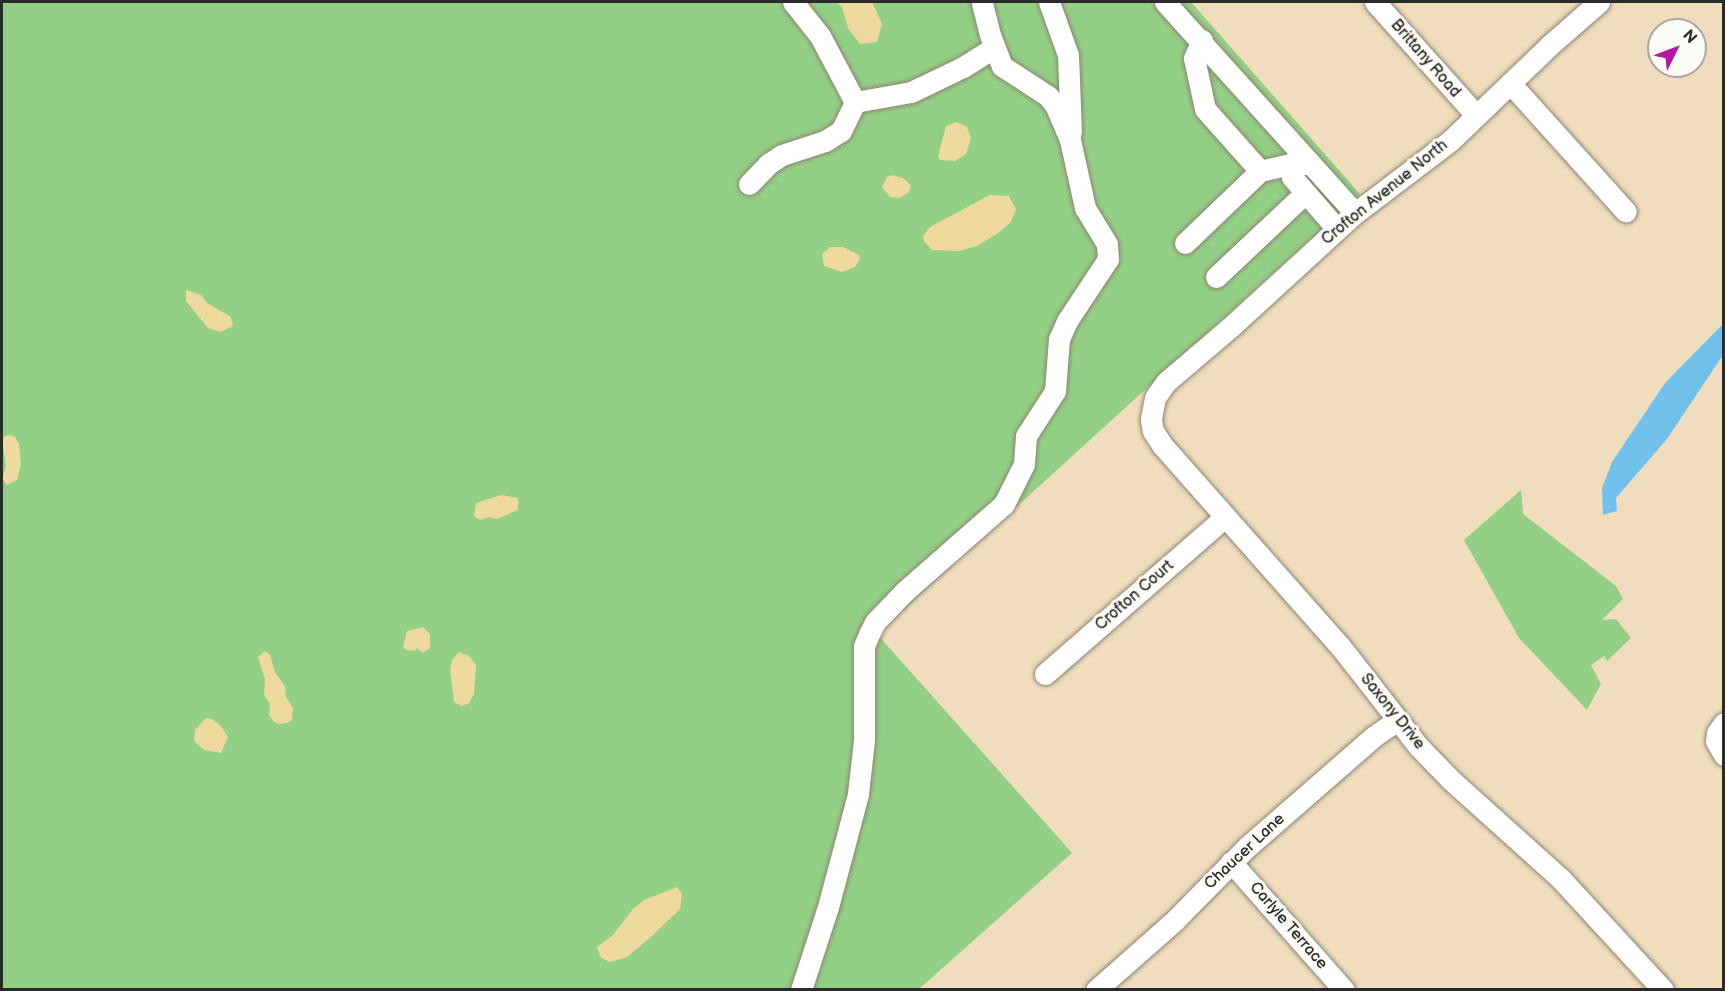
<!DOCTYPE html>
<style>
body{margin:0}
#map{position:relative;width:1725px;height:991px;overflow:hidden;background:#f0ddbd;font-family:"Balsamiq Sans",sans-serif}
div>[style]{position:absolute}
.green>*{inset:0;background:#93d085}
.sand>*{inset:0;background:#eeda9e}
.water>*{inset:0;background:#71c1ec}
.roads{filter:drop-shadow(0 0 2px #8e8474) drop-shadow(0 0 2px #8e8474)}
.minor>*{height:21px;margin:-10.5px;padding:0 10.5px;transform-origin:10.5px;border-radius:10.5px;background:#fff}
span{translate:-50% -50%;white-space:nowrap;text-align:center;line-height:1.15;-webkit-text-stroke:6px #fdfcf7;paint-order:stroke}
.street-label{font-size:16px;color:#2b2b2b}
.frame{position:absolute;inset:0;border:3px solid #2b2b2b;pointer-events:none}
.north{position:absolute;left:1647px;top:18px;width:60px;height:60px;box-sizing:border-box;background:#fdfcf7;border:2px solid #a9a8a5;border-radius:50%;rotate:48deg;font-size:16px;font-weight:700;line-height:24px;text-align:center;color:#2b2b2b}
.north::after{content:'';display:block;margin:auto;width:21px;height:27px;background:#b5179e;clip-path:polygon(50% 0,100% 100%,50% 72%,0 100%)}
</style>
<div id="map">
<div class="green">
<i style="clip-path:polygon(2px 2px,1191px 2px,1360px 194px,877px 634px,1072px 853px,919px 989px,2px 990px)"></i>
<i style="clip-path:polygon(1521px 490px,1523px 514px,1616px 586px,1623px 599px,1602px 620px,1616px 619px,1631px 638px,1607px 661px,1604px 656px,1591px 665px,1601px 684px,1587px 710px,1519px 638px,1464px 540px)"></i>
</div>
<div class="sand">
<i style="clip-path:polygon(836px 2px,872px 2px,882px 24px,877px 42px,860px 44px,848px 28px,842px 7px)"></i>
<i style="clip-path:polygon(957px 122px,967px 127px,971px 138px,966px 154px,955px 161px,940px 160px,938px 157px,946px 126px)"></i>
<i style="clip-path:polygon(893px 175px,903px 178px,911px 185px,909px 192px,900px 198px,890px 197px,882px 187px,887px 177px)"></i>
<i style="clip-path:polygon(990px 195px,1009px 196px,1016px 209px,1011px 222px,998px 233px,977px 246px,959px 251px,932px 250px,924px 241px,923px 236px,930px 227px)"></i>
<i style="clip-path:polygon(843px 247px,859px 255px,860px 259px,855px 267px,842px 272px,824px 266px,822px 254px,830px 247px)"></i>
<i style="clip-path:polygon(186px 290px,201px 295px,207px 303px,231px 317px,233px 326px,220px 332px,208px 328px,186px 301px)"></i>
<i style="clip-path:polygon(8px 435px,14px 436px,19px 444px,21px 464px,17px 480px,7px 485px,2px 478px,6px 467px,2px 438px)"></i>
<i style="clip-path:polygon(501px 495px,518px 498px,518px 510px,497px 519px,489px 517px,480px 520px,474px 516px,476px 503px)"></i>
<i style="clip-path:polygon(423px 627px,430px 634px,430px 648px,423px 653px,417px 648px,415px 651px,406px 650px,403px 647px,407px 631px)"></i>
<i style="clip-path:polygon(265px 651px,270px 655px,275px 672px,285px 686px,286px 697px,293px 708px,292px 720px,287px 723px,278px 724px,273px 721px,269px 714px,270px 704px,264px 695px,265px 679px,258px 657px)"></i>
<i style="clip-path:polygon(459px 652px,469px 656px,476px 665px,474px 694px,469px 703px,462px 706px,454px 702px,450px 669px,452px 660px)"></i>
<i style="clip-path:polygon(206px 718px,212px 719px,221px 726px,228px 737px,221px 753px,204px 750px,194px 741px,195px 730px)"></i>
<i style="clip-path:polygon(677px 887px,682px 894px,680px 909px,652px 936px,627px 957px,610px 962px,601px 958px,597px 947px,612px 936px,633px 909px,644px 900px)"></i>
</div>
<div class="water">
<i style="clip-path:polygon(1723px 324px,1723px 355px,1667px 439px,1616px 498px,1617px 511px,1603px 515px,1602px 488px,1612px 462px,1665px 383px)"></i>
</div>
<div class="roads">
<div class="minor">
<i style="left:793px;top:2px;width:43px;rotate:51.5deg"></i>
<i style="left:820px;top:36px;width:75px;rotate:62.1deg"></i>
<i style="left:855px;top:102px;width:57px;rotate:-10.1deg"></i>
<i style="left:911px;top:92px;width:58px;rotate:-25.7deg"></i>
<i style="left:963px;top:67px;width:36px;rotate:-32deg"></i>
<i style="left:1049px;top:2px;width:56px;rotate:70.3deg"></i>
<i style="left:1068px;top:55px;width:77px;rotate:87.8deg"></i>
<i style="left:1165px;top:2px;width:284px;rotate:48deg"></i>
<i style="left:1375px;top:2px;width:152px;rotate:48.2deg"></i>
<i style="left:1599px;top:2px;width:67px;rotate:138.7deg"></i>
<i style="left:1549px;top:46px;width:137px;rotate:136.2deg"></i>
<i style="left:1450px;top:141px;width:119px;rotate:142.8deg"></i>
<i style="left:1355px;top:213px;width:164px;rotate:137.5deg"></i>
<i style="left:1234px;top:324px;width:89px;rotate:139.5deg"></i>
<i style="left:1166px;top:382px;width:19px;rotate:125deg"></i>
<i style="left:1155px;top:398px;width:21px;rotate:101deg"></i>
<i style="left:1151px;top:419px;width:12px;rotate:81deg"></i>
<i style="left:1153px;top:431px;width:17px;rotate:57deg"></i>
<i style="left:1162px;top:445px;width:268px;rotate:48.5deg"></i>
<i style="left:1340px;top:646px;width:128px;rotate:52deg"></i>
<i style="left:1419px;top:747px;width:46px;rotate:45.9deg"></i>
<i style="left:1451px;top:780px;width:148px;rotate:42deg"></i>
<i style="left:1561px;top:879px;width:151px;rotate:47.4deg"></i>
<i style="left:1202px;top:40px;width:20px;rotate:114deg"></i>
<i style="left:1194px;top:58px;width:52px;rotate:77.8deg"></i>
<i style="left:1205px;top:109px;width:83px;rotate:48.4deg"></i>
<i style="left:1510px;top:83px;width:173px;rotate:48deg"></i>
<i style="left:1290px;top:164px;width:13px;rotate:81deg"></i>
<i style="left:1292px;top:177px;width:69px;rotate:49.1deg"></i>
<i style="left:749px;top:184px;width:28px;rotate:-46deg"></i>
<i style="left:768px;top:164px;width:17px;rotate:-33deg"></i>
<i style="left:782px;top:155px;width:45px;rotate:-18deg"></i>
<i style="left:825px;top:141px;width:19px;rotate:-32deg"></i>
<i style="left:841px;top:131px;width:32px;rotate:-64deg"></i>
<i style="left:1185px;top:243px;width:104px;rotate:-43.8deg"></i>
<i style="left:1260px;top:171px;width:31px;rotate:-13deg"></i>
<i style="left:1290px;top:164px;width:18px"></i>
<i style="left:1216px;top:277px;width:122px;rotate:-43.3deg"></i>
<i style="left:1045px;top:674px;width:239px;rotate:-41.1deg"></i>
<i style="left:1724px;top:723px;width:12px;rotate:125deg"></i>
<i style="left:1717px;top:733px;width:8px;rotate:97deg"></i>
<i style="left:1716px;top:741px;width:16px;rotate:60deg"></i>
<i style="left:1231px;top:862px;width:171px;rotate:48.6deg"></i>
<i style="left:801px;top:990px;width:87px;rotate:-72deg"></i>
<i style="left:828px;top:907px;width:117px;rotate:-75.1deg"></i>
<i style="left:858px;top:794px;width:54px;rotate:-83.7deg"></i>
<i style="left:864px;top:740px;width:94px;rotate:-90deg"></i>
<i style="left:864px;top:646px;width:15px;rotate:-67deg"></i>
<i style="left:870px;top:632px;width:11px;rotate:-63deg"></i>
<i style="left:875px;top:622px;width:43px;rotate:-45.9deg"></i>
<i style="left:905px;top:591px;width:132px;rotate:-41.3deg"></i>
<i style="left:1004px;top:504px;width:45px;rotate:-63.4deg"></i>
<i style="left:1024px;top:464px;width:28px;rotate:-86deg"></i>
<i style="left:1026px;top:436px;width:54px;rotate:-57.2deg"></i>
<i style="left:1055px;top:391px;width:52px;rotate:-85.6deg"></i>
<i style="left:1059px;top:339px;width:20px;rotate:-66deg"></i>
<i style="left:1067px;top:321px;width:74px;rotate:-56.5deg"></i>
<i style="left:1108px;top:259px;width:15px;rotate:-94deg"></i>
<i style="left:1107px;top:244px;width:42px;rotate:-121.4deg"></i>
<i style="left:1085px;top:208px;width:70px;rotate:-102.4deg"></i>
<i style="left:1070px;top:140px;width:38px;rotate:-113deg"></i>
<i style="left:1055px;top:105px;width:11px;rotate:-128deg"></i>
<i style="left:1048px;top:96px;width:55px;rotate:-146.9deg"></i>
<i style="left:1002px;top:66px;width:33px;rotate:-111deg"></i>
<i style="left:990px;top:35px;width:34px;rotate:-104deg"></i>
<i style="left:1096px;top:990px;width:106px;rotate:-41.5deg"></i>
<i style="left:1175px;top:920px;width:103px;rotate:-45.4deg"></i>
<i style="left:1247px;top:847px;width:167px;rotate:-41.1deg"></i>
<i style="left:1373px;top:737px;width:29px;rotate:-35deg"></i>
</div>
</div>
<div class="street-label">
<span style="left:1425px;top:59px;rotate:49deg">Brittany Road</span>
<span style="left:1385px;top:193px;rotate:-39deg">Crofton Avenue North</span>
<span style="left:1135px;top:596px;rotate:-41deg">Crofton Court</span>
<span style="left:1392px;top:712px;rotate:51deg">Saxony Drive</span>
<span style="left:1245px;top:852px;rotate:-43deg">Chaucer Lane</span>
<span style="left:1288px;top:926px;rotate:49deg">Carlyle Terrace</span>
</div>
<div class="frame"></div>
<div class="north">N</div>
</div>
